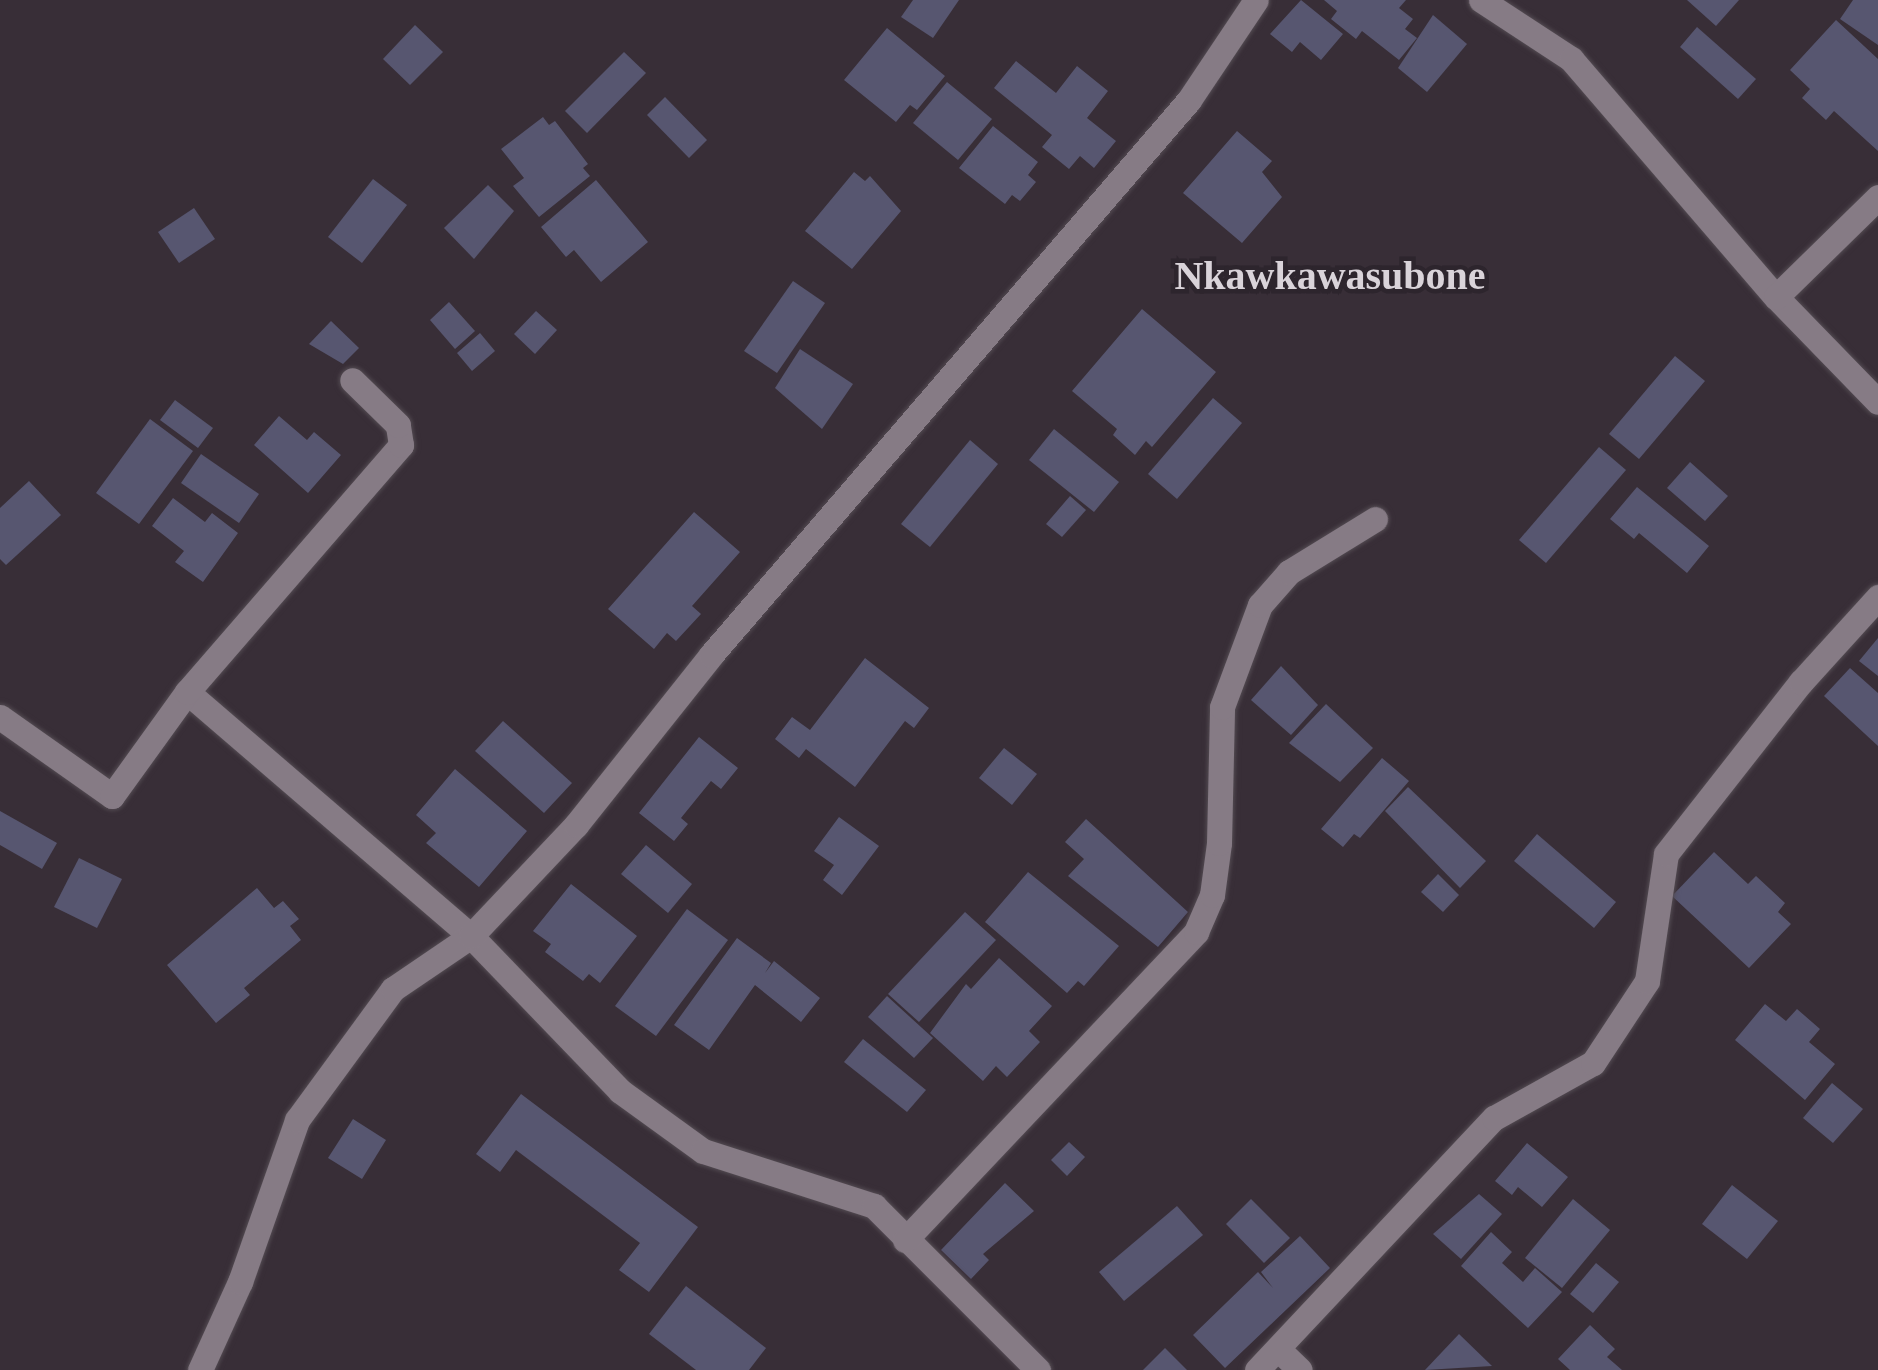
<!DOCTYPE html>
<style>
body{margin:0}
#map{position:relative;width:1878px;height:1370px;overflow:hidden;background:#382e37;font-family:"Times New Roman",serif}
div>[style]{position:absolute}
.building>*{inset:0;background:#575670}
.roads{filter:drop-shadow(0 0 2px #534b52) drop-shadow(0 0 2px #534b52)}
.minor>*{height:25px;margin:-12.5px;padding:0 12.5px;transform-origin:12.5px;border-radius:12.5px;background:#867b85}
span{translate:-50% -50%;white-space:nowrap;text-align:center;line-height:1.15;-webkit-text-stroke:9px #2d252d;paint-order:stroke}
.quarter-label{font-size:40px;color:#d9d3d9;font-weight:700}
</style>
<div id="map">
<div class="building">
<i style="clip-path:polygon(913px 0,959px 0,933px 38px,901px 17px)"></i>
<i style="clip-path:polygon(1301px 0,1343px 34px,1321px 60px,1300px 42px,1292px 52px,1270px 34px)"></i>
<i style="clip-path:polygon(1324px 0,1406px 0,1399px 8px,1413px 19px,1405px 29px,1417px 38px,1399px 60px,1362px 31px,1356px 39px,1331px 19px,1337px 11px)"></i>
<i style="clip-path:polygon(1687px 0,1739px 0,1716px 26px)"></i>
<i style="clip-path:polygon(1853px 0,1878px 0,1878px 45px,1840px 19px)"></i>
<i style="clip-path:polygon(1433px 15px,1467px 44px,1427px 92px,1398px 68px)"></i>
<i style="clip-path:polygon(1836px 20px,1878px 59px,1878px 151px,1834px 111px,1826px 120px,1802px 98px,1810px 89px,1790px 70px)"></i>
<i style="clip-path:polygon(415px 25px,443px 52px,410px 85px,383px 59px)"></i>
<i style="clip-path:polygon(1697px 27px,1756px 79px,1738px 99px,1680px 47px)"></i>
<i style="clip-path:polygon(887px 28px,945px 76px,917px 110px,910px 105px,896px 122px,844px 80px)"></i>
<i style="clip-path:polygon(624px 52px,646px 73px,587px 133px,565px 111px)"></i>
<i style="clip-path:polygon(1016px 61px,1056px 93px,1077px 66px,1108px 91px,1087px 118px,1116px 141px,1094px 168px,1080px 156px,1069px 169px,1042px 147px,1052px 135px,994px 88px)"></i>
<i style="clip-path:polygon(947px 82px,992px 119px,958px 160px,913px 123px)"></i>
<i style="clip-path:polygon(665px 97px,707px 140px,689px 158px,647px 115px)"></i>
<i style="clip-path:polygon(543px 117px,549px 125px,555px 121px,588px 164px,583px 168px,590px 176px,539px 217px,513px 186px,524px 178px,501px 149px)"></i>
<i style="clip-path:polygon(993px 126px,1038px 162px,1028px 175px,1036px 182px,1020px 201px,1012px 195px,1005px 204px,959px 168px)"></i>
<i style="clip-path:polygon(1237px 131px,1272px 161px,1262px 172px,1282px 197px,1242px 243px,1183px 193px)"></i>
<i style="clip-path:polygon(854px 172px,865px 181px,870px 176px,901px 211px,852px 269px,805px 231px)"></i>
<i style="clip-path:polygon(373px 179px,407px 205px,362px 263px,328px 237px)"></i>
<i style="clip-path:polygon(596px 180px,648px 242px,601px 282px,574px 250px,566px 257px,541px 227px)"></i>
<i style="clip-path:polygon(488px 185px,514px 211px,474px 259px,444px 228px)"></i>
<i style="clip-path:polygon(194px 208px,215px 239px,179px 263px,158px 232px)"></i>
<i style="clip-path:polygon(793px 281px,825px 303px,777px 373px,744px 351px)"></i>
<i style="clip-path:polygon(449px 302px,475px 331px,455px 349px,430px 320px)"></i>
<i style="clip-path:polygon(1142px 309px,1216px 372px,1152px 447px,1146px 441px,1135px 455px,1113px 435px,1117px 429px,1072px 391px)"></i>
<i style="clip-path:polygon(536px 311px,557px 330px,535px 354px,514px 334px)"></i>
<i style="clip-path:polygon(331px 321px,359px 348px,343px 364px,309px 344px)"></i>
<i style="clip-path:polygon(480px 333px,495px 351px,472px 371px,457px 353px)"></i>
<i style="clip-path:polygon(800px 349px,853px 384px,822px 429px,775px 388px)"></i>
<i style="clip-path:polygon(1675px 356px,1705px 381px,1639px 459px,1609px 434px)"></i>
<i style="clip-path:polygon(1213px 398px,1242px 423px,1177px 499px,1148px 474px)"></i>
<i style="clip-path:polygon(175px 400px,213px 428px,198px 448px,160px 420px)"></i>
<i style="clip-path:polygon(279px 416px,307px 440px,314px 432px,341px 455px,308px 493px,254px 445px)"></i>
<i style="clip-path:polygon(150px 419px,193px 451px,139px 524px,96px 493px)"></i>
<i style="clip-path:polygon(1054px 429px,1119px 482px,1094px 512px,1029px 460px)"></i>
<i style="clip-path:polygon(970px 440px,998px 464px,930px 547px,901px 524px)"></i>
<i style="clip-path:polygon(1599px 447px,1626px 470px,1546px 563px,1519px 540px)"></i>
<i style="clip-path:polygon(201px 454px,259px 494px,239px 523px,181px 483px)"></i>
<i style="clip-path:polygon(1690px 462px,1728px 496px,1705px 521px,1667px 488px)"></i>
<i style="clip-path:polygon(29px 481px,61px 515px,6px 565px,0 559px,0 508px)"></i>
<i style="clip-path:polygon(1637px 487px,1709px 546px,1687px 573px,1639px 533px,1634px 539px,1610px 519px)"></i>
<i style="clip-path:polygon(1070px 496px,1086px 510px,1062px 537px,1046px 524px)"></i>
<i style="clip-path:polygon(173px 498px,205px 522px,212px 513px,238px 533px,203px 582px,175px 562px,184px 551px,152px 526px)"></i>
<i style="clip-path:polygon(694px 512px,740px 552px,692px 606px,701px 614px,676px 641px,667px 633px,654px 649px,608px 609px)"></i>
<i style="clip-path:polygon(1878px 638px,1878px 676px,1859px 661px)"></i>
<i style="clip-path:polygon(865px 658px,929px 708px,914px 728px,905px 721px,855px 787px,806px 749px,799px 758px,775px 739px,792px 717px,810px 730px)"></i>
<i style="clip-path:polygon(1281px 666px,1318px 705px,1291px 735px,1251px 700px)"></i>
<i style="clip-path:polygon(1850px 668px,1878px 693px,1878px 746px,1824px 696px)"></i>
<i style="clip-path:polygon(1326px 704px,1373px 748px,1340px 782px,1289px 743px)"></i>
<i style="clip-path:polygon(503px 721px,572px 783px,544px 813px,475px 751px)"></i>
<i style="clip-path:polygon(699px 737px,738px 768px,721px 789px,711px 781px,681px 818px,688px 824px,674px 841px,639px 813px)"></i>
<i style="clip-path:polygon(1004px 748px,1037px 774px,1012px 805px,979px 778px)"></i>
<i style="clip-path:polygon(1382px 758px,1409px 781px,1360px 838px,1354px 834px,1343px 847px,1321px 829px)"></i>
<i style="clip-path:polygon(455px 769px,527px 831px,479px 887px,426px 843px,436px 833px,416px 815px)"></i>
<i style="clip-path:polygon(1408px 787px,1486px 861px,1460px 888px,1385px 811px)"></i>
<i style="clip-path:polygon(0 811px,57px 843px,42px 869px,0 845px)"></i>
<i style="clip-path:polygon(839px 817px,879px 846px,842px 895px,823px 880px,834px 865px,814px 851px)"></i>
<i style="clip-path:polygon(1086px 819px,1188px 912px,1158px 947px,1068px 876px,1084px 859px,1065px 842px)"></i>
<i style="clip-path:polygon(1537px 834px,1616px 902px,1594px 928px,1514px 861px)"></i>
<i style="clip-path:polygon(646px 845px,692px 884px,668px 913px,621px 874px)"></i>
<i style="clip-path:polygon(1714px 852px,1748px 884px,1756px 876px,1785px 903px,1778px 912px,1791px 924px,1749px 968px,1672px 896px)"></i>
<i style="clip-path:polygon(79px 858px,122px 879px,97px 928px,54px 907px)"></i>
<i style="clip-path:polygon(1028px 872px,1119px 946px,1084px 986px,1078px 981px,1067px 993px,985px 922px)"></i>
<i style="clip-path:polygon(1438px 874px,1459px 895px,1443px 912px,1421px 892px)"></i>
<i style="clip-path:polygon(571px 884px,637px 936px,600px 983px,589px 974px,583px 981px,545px 952px,551px 944px,533px 931px)"></i>
<i style="clip-path:polygon(257px 888px,274px 908px,283px 901px,299px 919px,290px 926px,301px 940px,244px 988px,250px 995px,216px 1023px,167px 965px)"></i>
<i style="clip-path:polygon(687px 909px,728px 940px,656px 1036px,615px 1006px)"></i>
<i style="clip-path:polygon(965px 912px,996px 940px,919px 1022px,888px 994px)"></i>
<i style="clip-path:polygon(737px 938px,771px 963px,765px 973px,774px 961px,820px 998px,801px 1022px,755px 985px,709px 1050px,674px 1025px)"></i>
<i style="clip-path:polygon(999px 958px,1052px 1006px,1029px 1031px,1040px 1042px,1007px 1077px,996px 1066px,983px 1081px,930px 1033px,966px 984px,971px 989px)"></i>
<i style="clip-path:polygon(887px 996px,933px 1038px,914px 1058px,868px 1017px)"></i>
<i style="clip-path:polygon(1765px 1004px,1786px 1021px,1797px 1009px,1820px 1029px,1809px 1042px,1835px 1064px,1805px 1100px,1735px 1040px)"></i>
<i style="clip-path:polygon(863px 1039px,926px 1090px,907px 1112px,844px 1062px)"></i>
<i style="clip-path:polygon(1832px 1083px,1863px 1109px,1833px 1143px,1803px 1118px)"></i>
<i style="clip-path:polygon(521px 1094px,698px 1227px,649px 1292px,619px 1270px,640px 1243px,516px 1150px,500px 1172px,476px 1154px)"></i>
<i style="clip-path:polygon(353px 1119px,386px 1140px,362px 1179px,328px 1158px)"></i>
<i style="clip-path:polygon(1069px 1142px,1085px 1157px,1067px 1176px,1051px 1160px)"></i>
<i style="clip-path:polygon(1527px 1143px,1568px 1177px,1542px 1207px,1518px 1187px,1512px 1195px,1495px 1181px)"></i>
<i style="clip-path:polygon(1005px 1183px,1034px 1211px,983px 1254px,989px 1260px,971px 1279px,941px 1250px)"></i>
<i style="clip-path:polygon(1732px 1185px,1778px 1221px,1747px 1259px,1702px 1224px)"></i>
<i style="clip-path:polygon(1479px 1194px,1502px 1214px,1461px 1259px,1433px 1234px)"></i>
<i style="clip-path:polygon(1251px 1199px,1290px 1238px,1264px 1263px,1226px 1224px)"></i>
<i style="clip-path:polygon(1573px 1199px,1610px 1230px,1562px 1288px,1525px 1258px)"></i>
<i style="clip-path:polygon(1177px 1206px,1203px 1235px,1124px 1301px,1099px 1272px)"></i>
<i style="clip-path:polygon(1491px 1232px,1512px 1252px,1502px 1263px,1523px 1282px,1535px 1268px,1562px 1292px,1528px 1328px,1461px 1266px)"></i>
<i style="clip-path:polygon(1300px 1236px,1330px 1268px,1225px 1368px,1193px 1335px,1258px 1272px,1273px 1288px,1261px 1272px)"></i>
<i style="clip-path:polygon(1596px 1263px,1619px 1282px,1593px 1313px,1570px 1294px)"></i>
<i style="clip-path:polygon(686px 1286px,766px 1348px,749px 1370px,696px 1370px,649px 1334px)"></i>
<i style="clip-path:polygon(1590px 1325px,1615px 1349px,1607px 1357px,1622px 1370px,1570px 1370px,1558px 1359px)"></i>
<i style="clip-path:polygon(1459px 1334px,1492px 1366px,1425px 1370px)"></i>
<i style="clip-path:polygon(1165px 1348px,1187px 1370px,1143px 1370px)"></i>
</div>
<div class="roads">
<div class="minor">
<i style="left:1481px;top:0;width:108px;rotate:33.2deg"></i>
<i style="left:1571px;top:59px;width:314px;rotate:49.3deg"></i>
<i style="left:1776px;top:297px;width:146px;rotate:45.8deg"></i>
<i style="left:1776px;top:297px;width:143px;rotate:-44.4deg"></i>
<i style="left:187px;top:692px;width:374px;rotate:40.7deg"></i>
<i style="left:471px;top:936px;width:215px;rotate:46.1deg"></i>
<i style="left:620px;top:1091px;width:102px;rotate:35.9deg"></i>
<i style="left:703px;top:1151px;width:180px;rotate:17.8deg"></i>
<i style="left:874px;top:1206px;width:232px;rotate:45deg"></i>
<i style="left:0;top:717px;width:137px;rotate:35.2deg"></i>
<i style="left:112px;top:796px;width:128px;rotate:-54.2deg"></i>
<i style="left:187px;top:692px;width:327px;rotate:-49.1deg"></i>
<i style="left:401px;top:445px;width:20px;rotate:-99deg"></i>
<i style="left:398px;top:425px;width:64px;rotate:-135.6deg"></i>
<i style="left:905px;top:1240px;width:424px;rotate:-46.6deg"></i>
<i style="left:1196px;top:932px;width:40px;rotate:-66.6deg"></i>
<i style="left:1212px;top:895px;width:52px;rotate:-82.3deg"></i>
<i style="left:1219px;top:843px;width:136px;rotate:-88.7deg"></i>
<i style="left:1222px;top:707px;width:109px;rotate:-69.6deg"></i>
<i style="left:1260px;top:605px;width:44px;rotate:-48.7deg"></i>
<i style="left:1289px;top:572px;width:101px;rotate:-31.6deg"></i>
<i style="left:1278px;top:1349px;width:30px;rotate:44deg"></i>
<i style="left:200px;top:1370px;width:97px;rotate:-65.6deg"></i>
<i style="left:240px;top:1282px;width:172px;rotate:-70.6deg"></i>
<i style="left:297px;top:1120px;width:162px;rotate:-53.8deg"></i>
<i style="left:393px;top:989px;width:94px;rotate:-34.2deg"></i>
<i style="left:471px;top:936px;width:153px;rotate:-46.6deg"></i>
<i style="left:576px;top:825px;width:217px;rotate:-51.5deg"></i>
<i style="left:711px;top:655px;width:732px;rotate:-49.26deg"></i>
<i style="left:1189px;top:100px;width:120px;rotate:-56.2deg"></i>
<i style="left:1257px;top:1370px;width:346px;rotate:-46.8deg"></i>
<i style="left:1494px;top:1118px;width:113px;rotate:-29.1deg"></i>
<i style="left:1593px;top:1063px;width:98px;rotate:-56.6deg"></i>
<i style="left:1647px;top:981px;width:128px;rotate:-81.5deg"></i>
<i style="left:1666px;top:854px;width:219px;rotate:-51.9deg"></i>
<i style="left:1801px;top:682px;width:115px;rotate:-47.8deg"></i>
</div>
</div>
<div class="quarter-label">
<span style="left:1330px;top:276px">Nkawkawasubone</span>
</div>
</div>
